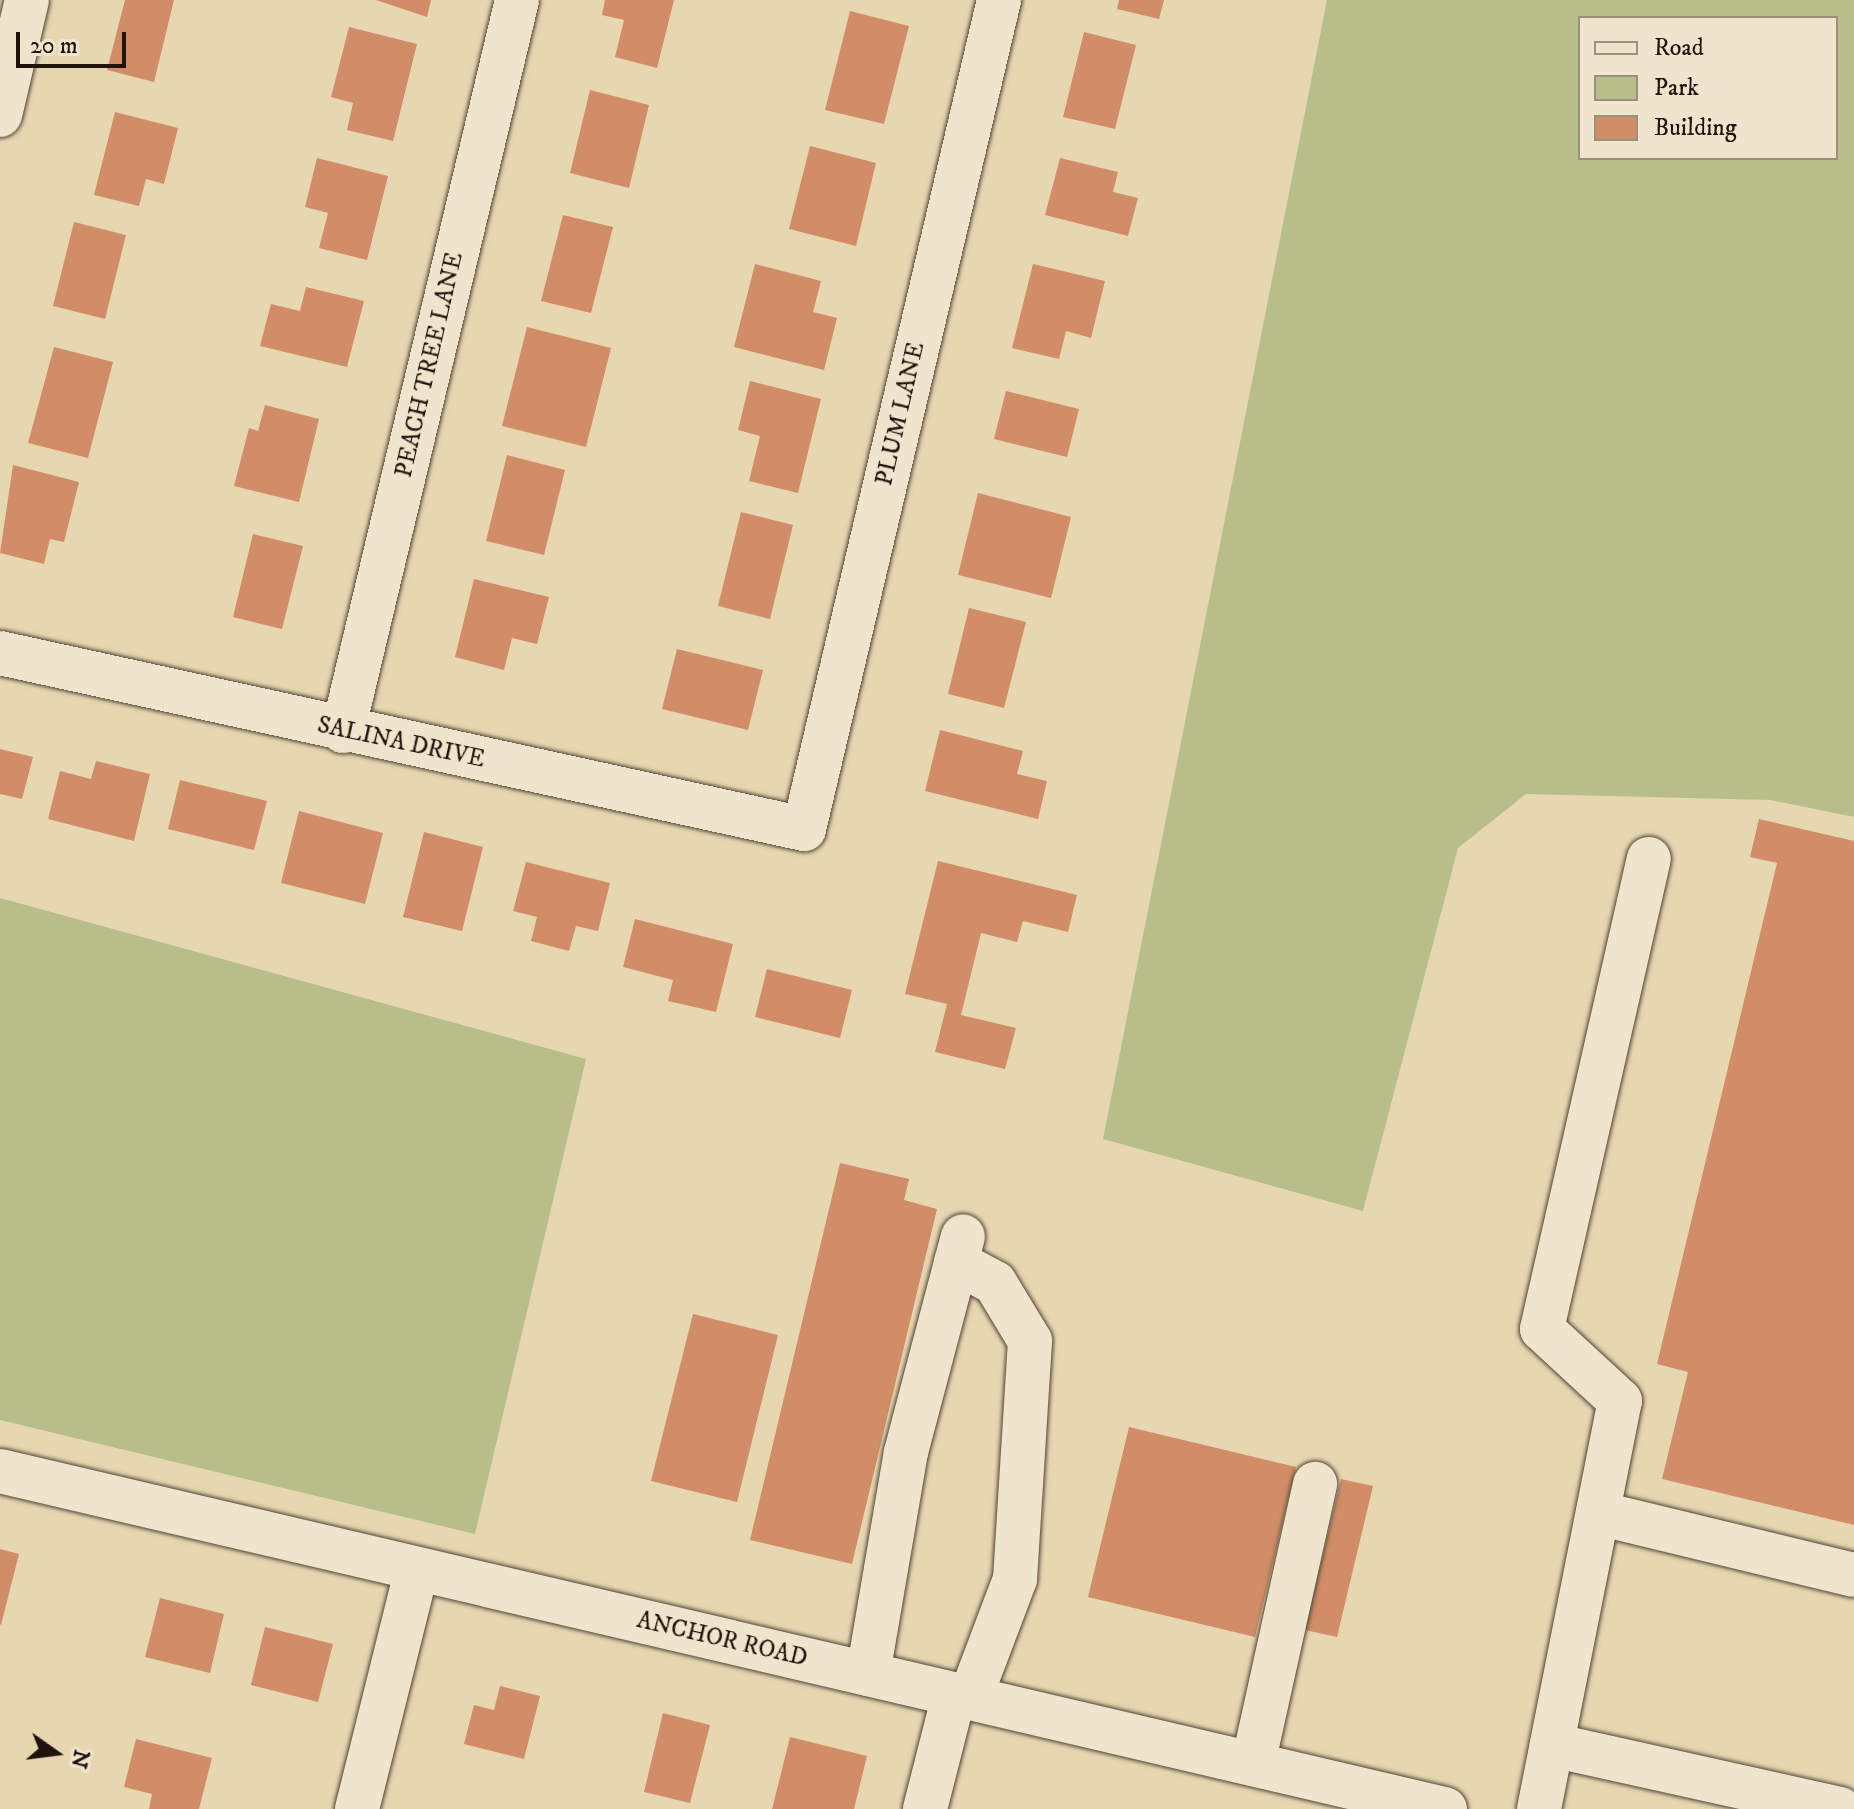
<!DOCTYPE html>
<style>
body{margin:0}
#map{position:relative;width:1854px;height:1809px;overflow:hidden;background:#e7d7b1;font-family:"IM FELL DW Pica",serif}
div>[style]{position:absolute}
.green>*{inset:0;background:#b7be8a}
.building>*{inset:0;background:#d08d68}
.roads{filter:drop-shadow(0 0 2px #524436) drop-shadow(0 0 2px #524436)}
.minor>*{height:44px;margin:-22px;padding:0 22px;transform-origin:22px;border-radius:22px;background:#efe5cc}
span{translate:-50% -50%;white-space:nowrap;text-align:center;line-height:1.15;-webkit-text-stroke:6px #efe5cc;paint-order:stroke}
.street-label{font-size:24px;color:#20130d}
.legend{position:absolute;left:1578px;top:16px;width:260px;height:144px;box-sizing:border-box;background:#efe5cc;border:2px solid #9c9180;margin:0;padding:10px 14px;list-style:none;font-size:24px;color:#20130d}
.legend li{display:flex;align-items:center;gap:16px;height:40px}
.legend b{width:40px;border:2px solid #9c9180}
.north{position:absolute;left:16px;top:1713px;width:80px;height:80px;-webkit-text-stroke:6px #efe5cc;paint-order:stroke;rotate:104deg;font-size:22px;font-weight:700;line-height:32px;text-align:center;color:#20130d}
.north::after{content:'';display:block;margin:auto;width:28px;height:36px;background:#20130d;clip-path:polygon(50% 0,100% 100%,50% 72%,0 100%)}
.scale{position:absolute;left:16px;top:32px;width:110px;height:36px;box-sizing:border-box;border:4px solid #20130d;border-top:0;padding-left:10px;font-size:24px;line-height:28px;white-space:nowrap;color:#20130d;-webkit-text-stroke:6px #efe5cc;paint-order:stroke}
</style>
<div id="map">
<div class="green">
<i style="clip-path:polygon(evenodd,1327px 0,1854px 0,1854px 817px,1770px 800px,1526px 794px,1458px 848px,1363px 1211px,1103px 1139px,1327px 0,1580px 18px,1836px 18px,1836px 158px,1580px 158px,1580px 18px)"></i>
<i style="clip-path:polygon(0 898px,586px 1059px,475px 1534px,0 1420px)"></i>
</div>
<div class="building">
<i style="clip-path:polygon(125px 0,174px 0,154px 82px,107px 70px)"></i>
<i style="clip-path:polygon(376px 0,431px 0,427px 17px)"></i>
<i style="clip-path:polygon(605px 0,674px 0,657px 68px,615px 57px,624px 20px,602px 15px)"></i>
<i style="clip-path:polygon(1119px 0,1164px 0,1159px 19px,1117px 9px)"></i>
<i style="clip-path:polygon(850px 11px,909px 26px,884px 124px,825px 110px)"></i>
<i style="clip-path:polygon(349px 27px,417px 44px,393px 141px,347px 130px,353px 103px,331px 97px)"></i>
<i style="clip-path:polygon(1084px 32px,1136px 45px,1115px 129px,1063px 117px)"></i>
<i style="clip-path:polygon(590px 90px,649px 105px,629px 188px,570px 173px)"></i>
<i style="clip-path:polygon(115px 112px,178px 128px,164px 184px,146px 179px,139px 206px,94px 195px)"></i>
<i style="clip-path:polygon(810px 146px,876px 163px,856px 246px,789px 229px)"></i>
<i style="clip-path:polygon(317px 158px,388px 176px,367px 260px,319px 248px,328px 213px,305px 207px)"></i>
<i style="clip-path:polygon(1060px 158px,1118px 172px,1113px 192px,1138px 198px,1128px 236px,1045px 215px)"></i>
<i style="clip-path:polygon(563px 215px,613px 227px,591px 313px,541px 301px)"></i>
<i style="clip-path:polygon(74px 222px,126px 235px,105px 319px,53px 306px)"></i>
<i style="clip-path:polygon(755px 264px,821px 281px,813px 312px,837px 318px,824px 370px,734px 347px)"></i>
<i style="clip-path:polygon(1033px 264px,1105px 281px,1091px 338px,1066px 331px,1059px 359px,1012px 348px)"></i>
<i style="clip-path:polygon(306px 287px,364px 301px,347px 367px,260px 346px,271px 304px,300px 311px)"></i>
<i style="clip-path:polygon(527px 327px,611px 348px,586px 447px,502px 426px)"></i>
<i style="clip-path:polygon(54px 347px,113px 362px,88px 458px,28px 443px)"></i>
<i style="clip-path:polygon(750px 381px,821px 399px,798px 493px,749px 481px,760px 436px,738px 430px)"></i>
<i style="clip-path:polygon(1006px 391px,1079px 409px,1067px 457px,994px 439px)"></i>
<i style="clip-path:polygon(265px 405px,319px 419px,299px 502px,234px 486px,249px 428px,258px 431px)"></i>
<i style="clip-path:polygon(507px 455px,565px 470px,544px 555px,486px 541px)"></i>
<i style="clip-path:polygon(13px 465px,79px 482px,64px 542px,50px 539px,44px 564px,0 553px)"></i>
<i style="clip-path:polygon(978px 493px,1071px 517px,1051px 598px,958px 575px)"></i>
<i style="clip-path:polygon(741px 512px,793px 525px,770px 619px,718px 606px)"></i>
<i style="clip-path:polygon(253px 534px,303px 546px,282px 629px,233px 617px)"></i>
<i style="clip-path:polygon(474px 579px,549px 597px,537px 644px,512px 638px,504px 670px,455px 657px)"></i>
<i style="clip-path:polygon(969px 608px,1026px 622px,1004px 708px,948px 694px)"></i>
<i style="clip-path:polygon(677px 649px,763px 670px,748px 730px,662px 709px)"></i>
<i style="clip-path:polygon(940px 730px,1023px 751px,1017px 774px,1047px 781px,1038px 819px,925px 791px)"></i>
<i style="clip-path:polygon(0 749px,33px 757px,22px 799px,0 794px)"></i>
<i style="clip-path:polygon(96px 761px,150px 774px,134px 841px,48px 819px,60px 771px,91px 779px)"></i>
<i style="clip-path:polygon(180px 780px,267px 801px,254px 850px,168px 829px)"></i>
<i style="clip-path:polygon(299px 811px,383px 833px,365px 904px,281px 883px)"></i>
<i style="clip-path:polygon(1759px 819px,1854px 841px,1854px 1525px,1662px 1479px,1688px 1372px,1657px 1364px,1777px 863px,1750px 857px)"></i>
<i style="clip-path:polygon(424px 832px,483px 847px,462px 931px,403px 917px)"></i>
<i style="clip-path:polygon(938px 861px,1077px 895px,1068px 932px,1023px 921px,1017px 942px,981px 933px,961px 1015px,1016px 1028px,1005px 1069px,935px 1052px,947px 1004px,905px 994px)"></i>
<i style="clip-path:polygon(526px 862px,610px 883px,598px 931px,576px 926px,569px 951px,531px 941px,537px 917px,513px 911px)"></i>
<i style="clip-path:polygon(635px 919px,733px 944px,716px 1012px,668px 1001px,673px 980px,623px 967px)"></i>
<i style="clip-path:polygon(767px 969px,852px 990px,840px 1038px,755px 1017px)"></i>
<i style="clip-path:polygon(840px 1163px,909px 1179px,904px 1200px,937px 1209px,852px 1564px,750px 1540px)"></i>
<i style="clip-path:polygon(693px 1314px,778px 1335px,737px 1502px,651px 1481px)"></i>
<i style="clip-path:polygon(1129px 1427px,1296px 1467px,1255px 1637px,1088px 1597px)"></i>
<i style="clip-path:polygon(1341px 1479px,1373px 1486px,1337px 1637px,1305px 1630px)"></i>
<i style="clip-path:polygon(0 1549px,19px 1554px,1px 1625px,0 1624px)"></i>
<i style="clip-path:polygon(160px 1598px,224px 1614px,210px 1673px,145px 1657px)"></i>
<i style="clip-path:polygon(265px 1627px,333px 1644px,318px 1702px,251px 1685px)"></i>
<i style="clip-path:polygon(500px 1686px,540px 1696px,524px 1759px,464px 1744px,474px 1705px,494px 1710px)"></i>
<i style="clip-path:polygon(663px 1713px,710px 1725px,690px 1803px,644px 1792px)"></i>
<i style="clip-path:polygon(790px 1737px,867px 1756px,854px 1809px,772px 1809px)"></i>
<i style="clip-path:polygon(136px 1739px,212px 1758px,199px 1809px,149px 1809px,152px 1794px,124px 1787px)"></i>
</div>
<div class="roads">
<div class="minor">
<i style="left:0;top:115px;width:118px;rotate:-76.8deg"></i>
<i style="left:0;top:653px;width:823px;rotate:12.35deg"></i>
<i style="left:804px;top:829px;width:852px;rotate:-76.76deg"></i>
<i style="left:343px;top:731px;width:751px;rotate:-76.61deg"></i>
<i style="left:956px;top:1262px;width:44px;rotate:28.3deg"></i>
<i style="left:995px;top:1283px;width:68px;rotate:58.9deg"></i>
<i style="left:1030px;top:1341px;width:238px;rotate:93.6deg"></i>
<i style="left:1015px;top:1579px;width:127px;rotate:110.7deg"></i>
<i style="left:0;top:1471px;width:1484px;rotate:13.17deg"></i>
<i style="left:1598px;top:1513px;width:263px;rotate:13.6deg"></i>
<i style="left:868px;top:1674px;width:225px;rotate:-80.3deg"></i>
<i style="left:906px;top:1452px;width:223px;rotate:-75.2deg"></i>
<i style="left:1552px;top:1745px;width:295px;rotate:12.5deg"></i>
<i style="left:1253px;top:1764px;width:287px;rotate:-77.5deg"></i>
<i style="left:357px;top:1809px;width:247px;rotate:-76deg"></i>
<i style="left:925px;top:1809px;width:118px;rotate:-75.7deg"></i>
<i style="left:1539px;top:1809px;width:416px;rotate:-78.8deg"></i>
<i style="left:1620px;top:1401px;width:106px;rotate:-137.3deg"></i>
<i style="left:1542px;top:1329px;width:482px;rotate:-77.2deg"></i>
</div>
</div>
<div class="street-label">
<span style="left:430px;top:365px;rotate:-77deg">PEACH TREE LANE</span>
<span style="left:901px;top:414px;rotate:-77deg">PLUM LANE</span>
<span style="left:401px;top:743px;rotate:12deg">SALINA DRIVE</span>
<span style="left:722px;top:1640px;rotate:13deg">ANCHOR ROAD</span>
</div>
<ul class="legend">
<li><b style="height:10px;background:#efe5cc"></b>Road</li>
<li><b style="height:22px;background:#b7be8a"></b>Park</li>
<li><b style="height:22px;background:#d08d68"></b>Building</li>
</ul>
<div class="north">N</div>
<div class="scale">20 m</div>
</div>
